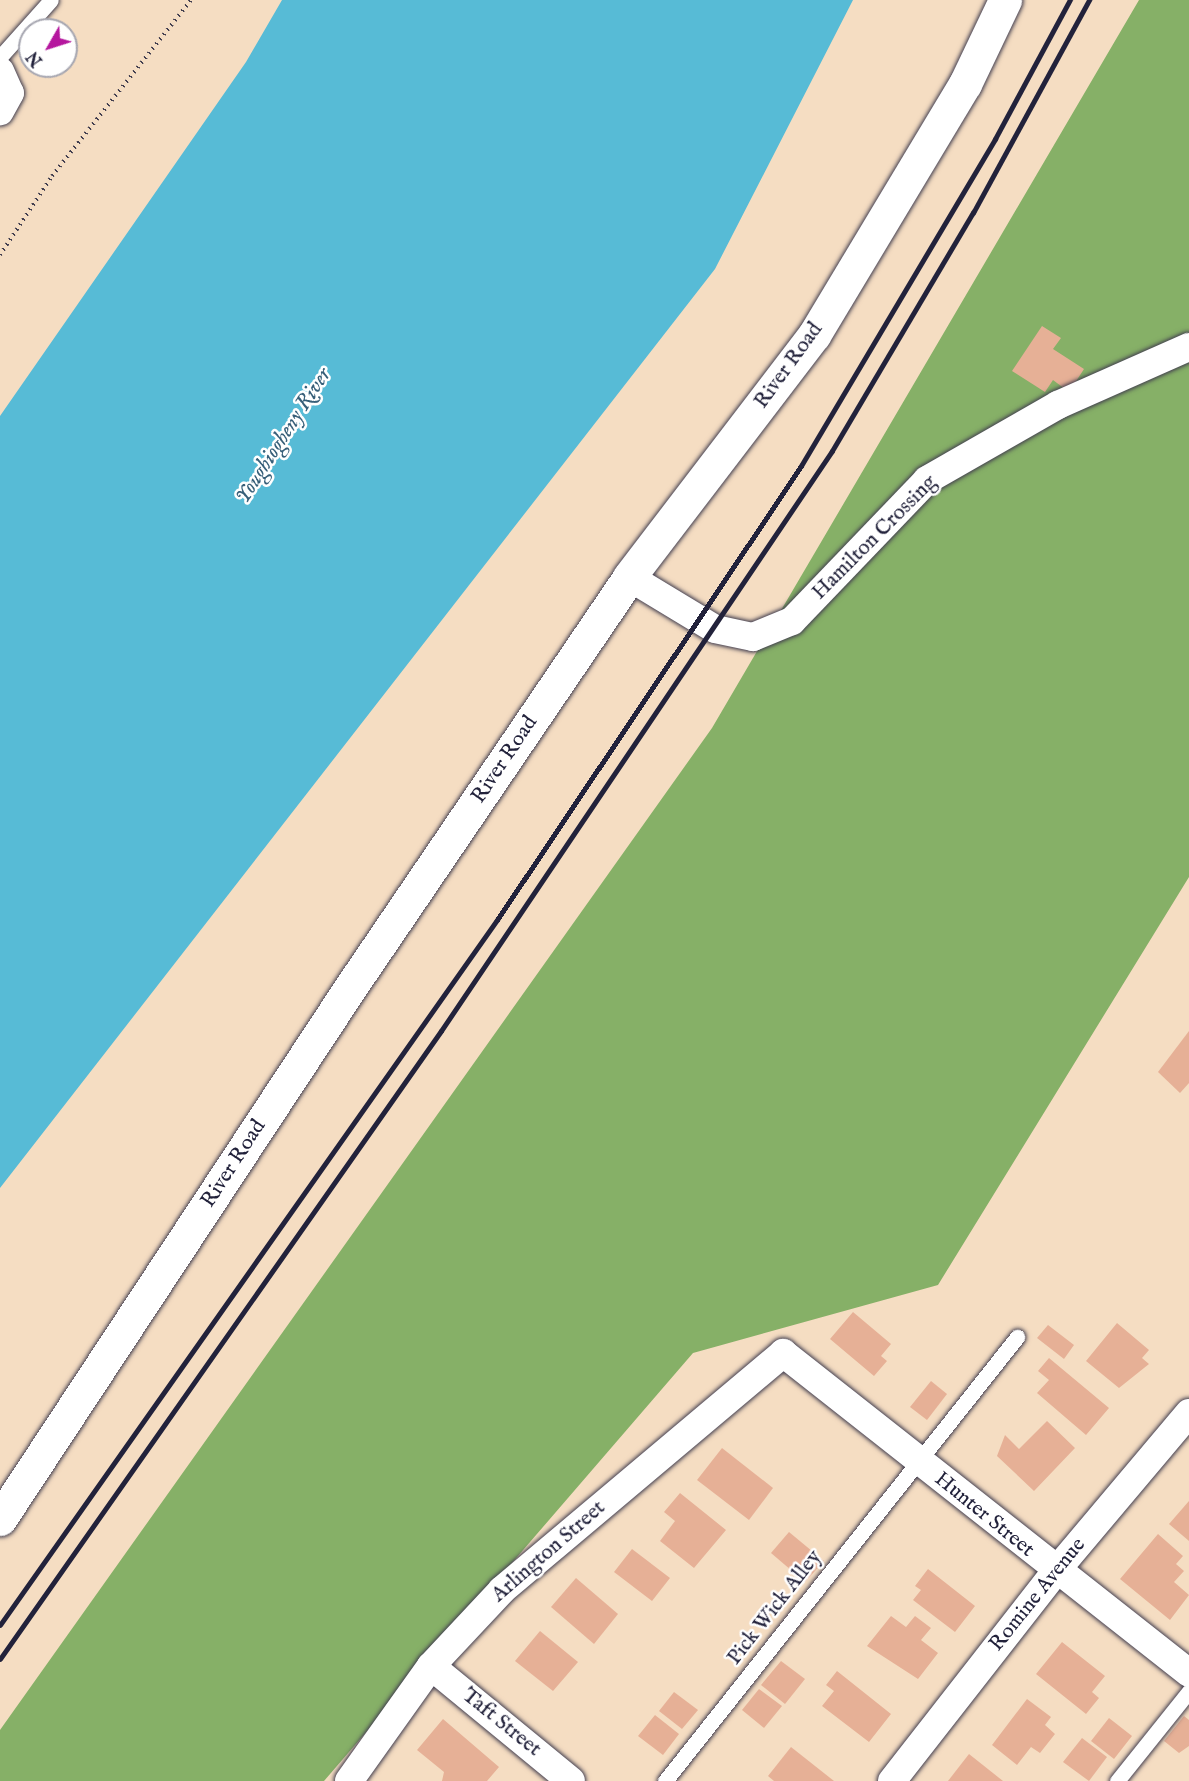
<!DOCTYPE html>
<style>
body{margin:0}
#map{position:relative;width:1189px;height:1781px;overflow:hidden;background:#f5ddc2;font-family:"IM FELL English",serif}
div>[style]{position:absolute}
.forest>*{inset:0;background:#86b067}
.water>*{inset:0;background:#57bbd6}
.building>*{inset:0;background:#e6b096}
.path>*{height:4px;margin-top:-2px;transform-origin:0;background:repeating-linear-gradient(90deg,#423e4f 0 1.5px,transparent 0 6px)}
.roads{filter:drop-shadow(0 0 2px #423e4f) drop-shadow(0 0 2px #423e4f)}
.service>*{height:15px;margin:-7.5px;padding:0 7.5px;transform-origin:7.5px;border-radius:7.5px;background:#fff}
.minor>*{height:28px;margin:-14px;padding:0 14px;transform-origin:14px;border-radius:14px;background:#fff}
.tertiary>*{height:33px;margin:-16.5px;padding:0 16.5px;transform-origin:16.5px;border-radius:16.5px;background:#fff}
.rail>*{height:4.5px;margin:-2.25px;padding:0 2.25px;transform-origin:2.25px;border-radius:2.25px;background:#22223b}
span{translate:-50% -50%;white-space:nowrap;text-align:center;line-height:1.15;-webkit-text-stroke:5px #fff;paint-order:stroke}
.street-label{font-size:21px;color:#22223b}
.water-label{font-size:22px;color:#375f79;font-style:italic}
.north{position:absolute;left:18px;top:18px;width:60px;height:60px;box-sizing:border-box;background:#fff;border:2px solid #a7a7b1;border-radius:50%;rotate:231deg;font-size:16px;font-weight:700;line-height:24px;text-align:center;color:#22223b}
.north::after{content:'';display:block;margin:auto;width:21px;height:27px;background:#b5179e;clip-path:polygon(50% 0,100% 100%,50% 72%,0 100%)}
</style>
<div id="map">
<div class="forest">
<i style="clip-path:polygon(1139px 0,1189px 0,1189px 877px,938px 1285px,693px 1353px,324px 1781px,0 1781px,0 1730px,712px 728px)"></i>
</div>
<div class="water">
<i style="clip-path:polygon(282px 0,853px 0,715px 269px,0 1188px,0 416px,246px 62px)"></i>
</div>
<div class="building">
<i style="clip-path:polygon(1042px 326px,1061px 338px,1053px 349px,1084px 369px,1069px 392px,1053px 380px,1045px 392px,1012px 371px)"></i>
<i style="clip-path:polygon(1189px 1031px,1189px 1083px,1180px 1093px,1158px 1072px)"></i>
<i style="clip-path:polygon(853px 1312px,891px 1344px,881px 1356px,887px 1361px,874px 1376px,830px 1339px)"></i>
<i style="clip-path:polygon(1117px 1323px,1149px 1350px,1142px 1358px,1149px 1364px,1119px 1388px,1086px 1361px)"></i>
<i style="clip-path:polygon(1048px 1325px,1074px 1345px,1064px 1359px,1037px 1338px)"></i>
<i style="clip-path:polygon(1049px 1358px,1109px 1408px,1086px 1435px,1037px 1393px,1049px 1380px,1038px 1371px)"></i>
<i style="clip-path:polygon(931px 1381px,947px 1394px,927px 1420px,910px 1407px)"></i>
<i style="clip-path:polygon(1047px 1421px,1075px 1448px,1034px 1491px,997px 1456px,1005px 1435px,1019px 1449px)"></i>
<i style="clip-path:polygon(722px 1448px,773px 1488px,749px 1520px,697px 1480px)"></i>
<i style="clip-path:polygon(680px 1493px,726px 1530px,694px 1568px,660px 1541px,675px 1521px,664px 1512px)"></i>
<i style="clip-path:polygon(1189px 1501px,1189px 1541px,1169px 1524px)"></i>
<i style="clip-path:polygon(789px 1532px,824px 1561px,805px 1582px,771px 1553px)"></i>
<i style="clip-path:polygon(1158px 1534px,1183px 1556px,1176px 1564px,1184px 1571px,1174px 1582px,1189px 1595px,1170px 1620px,1120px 1579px)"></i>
<i style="clip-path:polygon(632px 1549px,670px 1578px,652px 1601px,614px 1572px)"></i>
<i style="clip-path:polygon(928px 1569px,975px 1606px,955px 1632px,913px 1600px,921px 1590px,915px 1586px)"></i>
<i style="clip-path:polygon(576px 1578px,618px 1614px,594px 1644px,551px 1607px)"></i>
<i style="clip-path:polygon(891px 1616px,906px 1627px,915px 1616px,931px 1628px,921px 1640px,938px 1653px,918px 1679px,867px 1646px)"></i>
<i style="clip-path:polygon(540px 1631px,578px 1662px,553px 1691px,515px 1661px)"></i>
<i style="clip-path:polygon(1062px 1642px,1105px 1676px,1092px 1692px,1099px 1698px,1086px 1714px,1036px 1674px)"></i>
<i style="clip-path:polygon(781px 1661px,805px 1679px,785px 1704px,761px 1685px)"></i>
<i style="clip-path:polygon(837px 1671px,891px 1714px,869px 1742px,822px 1706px,834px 1691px,826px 1685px)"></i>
<i style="clip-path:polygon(759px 1689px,782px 1706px,764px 1728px,742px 1710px)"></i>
<i style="clip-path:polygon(674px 1692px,698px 1710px,682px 1729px,659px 1711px)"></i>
<i style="clip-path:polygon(1027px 1699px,1051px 1717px,1045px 1725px,1055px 1734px,1040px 1753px,1031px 1747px,1017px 1765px,992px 1745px)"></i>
<i style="clip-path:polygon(655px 1715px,679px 1734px,663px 1755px,638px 1736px)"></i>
<i style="clip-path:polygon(1184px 1716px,1189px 1720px,1189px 1746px,1179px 1753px,1164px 1741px)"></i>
<i style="clip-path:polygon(1109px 1718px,1132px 1736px,1114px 1759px,1091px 1741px)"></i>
<i style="clip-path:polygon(443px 1719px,499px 1767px,487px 1781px,442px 1781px,444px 1772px,417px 1750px)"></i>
<i style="clip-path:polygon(1082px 1738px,1107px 1757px,1089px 1781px,1063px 1762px)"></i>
<i style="clip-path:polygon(791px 1747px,834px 1781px,774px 1781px,768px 1776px)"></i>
<i style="clip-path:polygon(969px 1754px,1003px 1781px,948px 1781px)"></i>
</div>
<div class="path">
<i style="left:0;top:255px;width:95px;rotate:-56.6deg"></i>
<i style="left:52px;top:176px;width:224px;rotate:-51.7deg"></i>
</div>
<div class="roads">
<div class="service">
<i style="left:0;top:57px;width:76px;rotate:-48.2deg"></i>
<i style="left:665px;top:1781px;width:567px;rotate:-51.59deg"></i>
<i style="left:1117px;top:1781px;width:115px;rotate:-51.3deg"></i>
</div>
<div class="minor">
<i style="left:0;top:71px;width:24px;rotate:66deg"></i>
<i style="left:10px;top:93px;width:21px;rotate:119deg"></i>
<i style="left:629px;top:577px;width:100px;rotate:31.2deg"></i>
<i style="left:715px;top:629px;width:39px;rotate:12deg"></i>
<i style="left:753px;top:637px;width:42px;rotate:-22.3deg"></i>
<i style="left:792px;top:621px;width:195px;rotate:-46.2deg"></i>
<i style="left:927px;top:480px;width:151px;rotate:-29.8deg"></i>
<i style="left:1058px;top:405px;width:143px;rotate:-23.9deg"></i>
<i style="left:431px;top:1666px;width:181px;rotate:39.4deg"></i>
<i style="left:349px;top:1781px;width:141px;rotate:-54.5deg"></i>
<i style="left:431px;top:1666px;width:104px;rotate:-46.9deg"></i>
<i style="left:502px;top:1590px;width:368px;rotate:-40.1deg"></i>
<i style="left:783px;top:1353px;width:517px;rotate:38.24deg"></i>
<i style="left:892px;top:1781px;width:265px;rotate:-52deg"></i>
<i style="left:1055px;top:1572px;width:208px;rotate:-49.9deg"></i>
</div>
<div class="tertiary">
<i style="left:0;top:1519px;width:636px;rotate:-56.61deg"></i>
<i style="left:350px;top:988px;width:497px;rotate:-55.8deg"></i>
<i style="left:629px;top:577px;width:305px;rotate:-52.6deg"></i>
<i style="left:814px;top:335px;width:293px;rotate:-59deg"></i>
<i style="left:965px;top:84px;width:93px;rotate:-64.5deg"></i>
</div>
</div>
<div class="rail">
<i style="left:0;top:1625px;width:863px;rotate:-54.82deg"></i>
<i style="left:497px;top:920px;width:546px;rotate:-56.19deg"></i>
<i style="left:801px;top:466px;width:380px;rotate:-59.3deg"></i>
<i style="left:995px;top:139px;width:158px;rotate:-61.7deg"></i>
<i style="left:0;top:1659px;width:767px;rotate:-54.92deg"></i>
<i style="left:441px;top:1031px;width:699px;rotate:-56.01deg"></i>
<i style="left:832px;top:451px;width:277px;rotate:-59.4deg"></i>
<i style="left:973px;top:213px;width:243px;rotate:-61.4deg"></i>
</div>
<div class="street-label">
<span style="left:789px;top:366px;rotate:-54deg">River Road</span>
<span style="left:875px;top:538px;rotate:-45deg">Hamilton Crossing</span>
<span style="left:505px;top:760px;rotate:-56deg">River Road</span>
<span style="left:234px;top:1164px;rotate:-57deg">River Road</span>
<span style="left:984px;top:1515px;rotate:39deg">Hunter Street</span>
<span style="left:549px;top:1552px;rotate:-41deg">Arlington Street</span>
<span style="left:1038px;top:1595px;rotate:-51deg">Romine Avenue</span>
<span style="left:775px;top:1608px;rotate:-52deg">Pick Wick Alley</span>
<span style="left:501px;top:1723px;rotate:39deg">Taft Street</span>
</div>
<div class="water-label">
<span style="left:284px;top:436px;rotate:-57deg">Youghiogheny River</span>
</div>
<div class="north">N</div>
</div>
